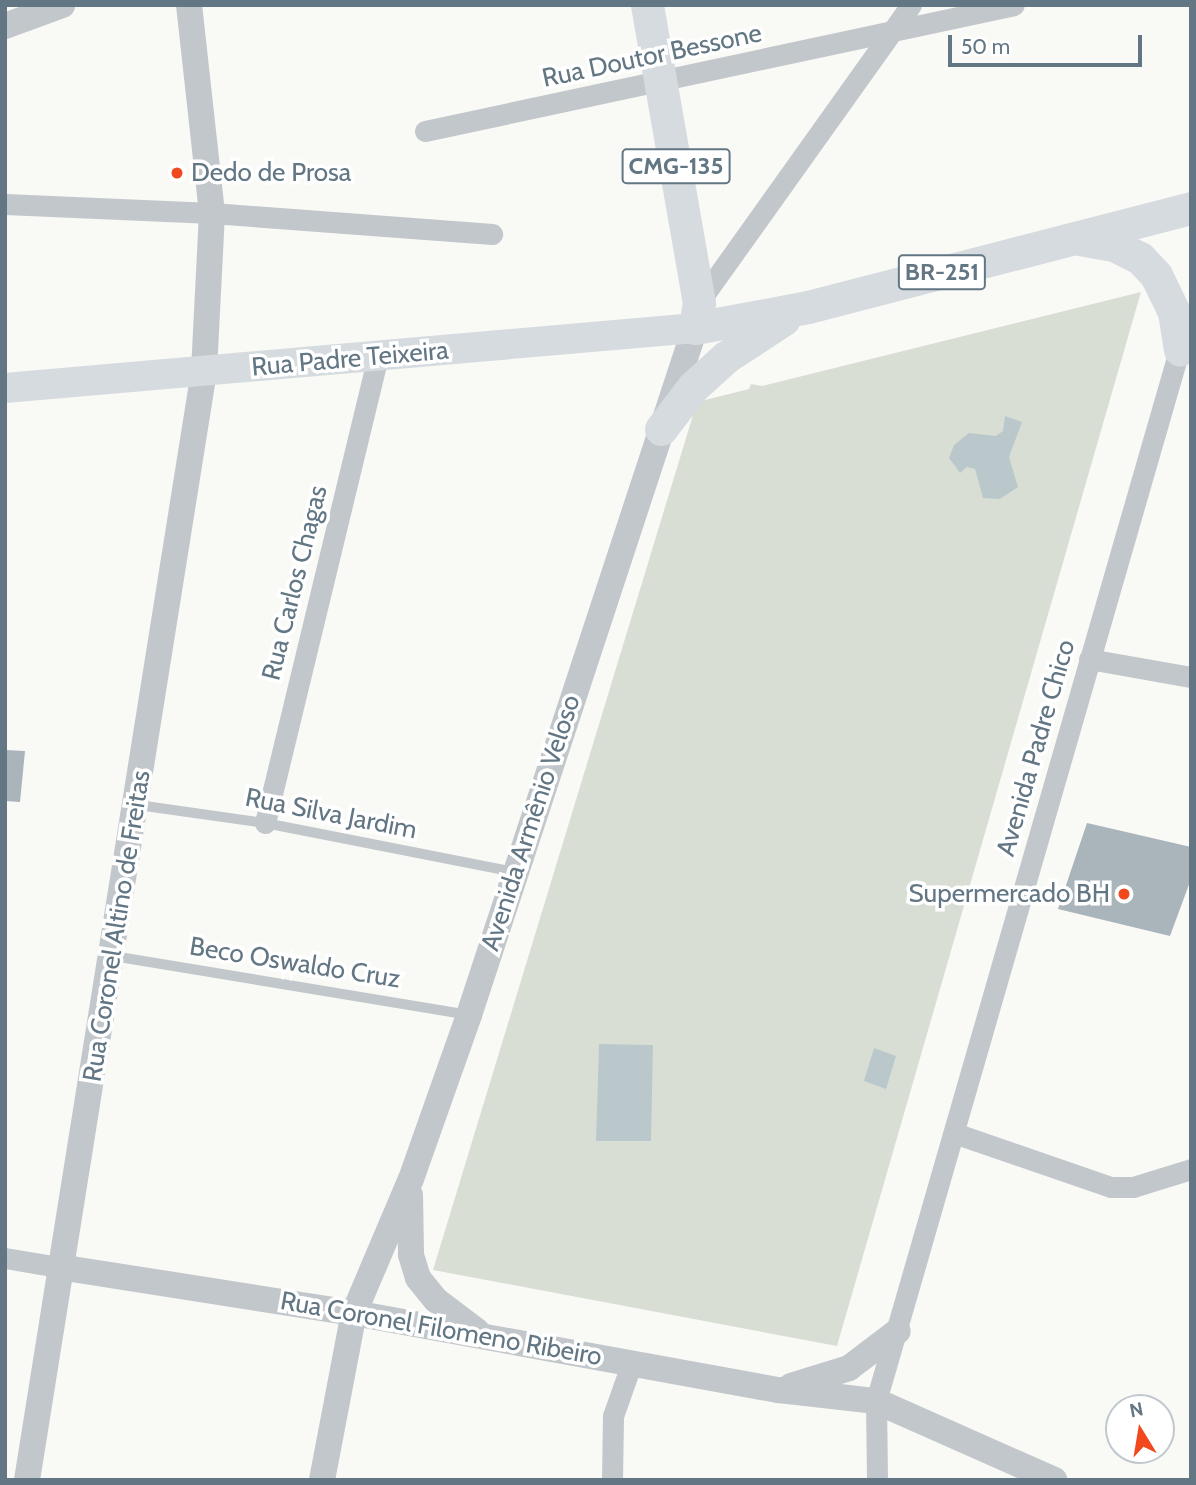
<!DOCTYPE html>
<meta charset="utf-8">
<style>
body{margin:0}
#map{position:relative;width:1196px;height:1485px;overflow:hidden;background:#f9f9f6;font-family:Cabin,sans-serif}
div>[style]{position:absolute}
.green>*{inset:0;background:#d9ded5}
.water>*{inset:0;background:#bac8cc}
.building>*{inset:0;background:#aab4bb}
.service>*{height:10px;margin:-5px;padding:0 5px;transform-origin:5px;border-radius:5px;background:#c2c7cb}
.minor>*{height:21px;margin:-10.5px;padding:0 10.5px;transform-origin:10.5px;border-radius:10.5px;background:#c2c7cb}
.tertiary>*{height:26px;margin:-13px;padding:0 13px;transform-origin:13px;border-radius:13px;background:#c2c7cb}
.secondary>*{height:30px;margin:-15px;padding:0 15px;transform-origin:15px;border-radius:15px;background:#d6dbdf}
.primary>*{height:33px;margin:-16.5px;padding:0 16.5px;transform-origin:16.5px;border-radius:16.5px;background:#d6dbdf}
.dots>*{width:19px;height:19px;translate:-50% -50%;box-sizing:border-box;border:4px solid #fff;border-radius:50%}
span{translate:-50% -50%;white-space:nowrap;text-align:center;line-height:1.15;-webkit-text-stroke:7px #fff;paint-order:stroke}
.shield-label span{padding:2px 5px;background:#fff;border:2px solid;border-radius:5px;-webkit-text-stroke-width:0}
.shield-label{font-size:24px;color:#627684;font-weight:700}
.street-label{font-size:26px;color:#627684}
.poi-label{font-size:26px;color:#627684}
.left{translate:0 -50%;text-align:left}
.right{translate:-100% -50%;text-align:right}
.frame{position:absolute;inset:0;border:7px solid #627684;pointer-events:none}
.north{position:absolute;left:1105px;top:1394px;width:70px;height:70px;box-sizing:border-box;background:#fff;border:2px solid #c0c8ce;border-radius:50%;rotate:349deg;font-size:19px;font-weight:700;line-height:28px;text-align:center;color:#627684}
.north::after{content:'';display:block;margin:auto;width:24px;height:32px;background:#f1481e;clip-path:polygon(50% 0,100% 100%,50% 72%,0 100%)}
.scale{position:absolute;left:948px;top:35px;width:194px;height:32px;box-sizing:border-box;border:4px solid #627684;border-top:0;padding-left:9px;font-size:21px;line-height:24px;white-space:nowrap;color:#627684;-webkit-text-stroke:5px #fff;paint-order:stroke}
</style>
<div id="map">
<div class="green">
<i style="clip-path:polygon(1141px 292px,837px 1346px,433px 1270px,697px 402px,749px 389px,751px 384px,762px 386px)"></i>
</div>
<div class="water">
<i style="clip-path:polygon(1005px 416px,1022px 422px,1009px 457px,1018px 487px,1000px 499px,983px 498px,975px 469px,967px 467px,960px 473px,949px 458px,954px 445px,969px 433px,996px 436px,1003px 431px)"></i>
<i style="clip-path:polygon(599px 1044px,653px 1045px,651px 1141px,596px 1141px)"></i>
<i style="clip-path:polygon(874px 1048px,896px 1056px,886px 1089px,864px 1081px)"></i>
</div>
<div class="building">
<i style="clip-path:polygon(5px 750px,25px 751px,20px 802px,5px 801px)"></i>
<i style="clip-path:polygon(1087px 823px,1191px 847px,1191px 879px,1170px 936px,1058px 909px)"></i>
</div>
<div class="service">
<i style="left:138px;top:805px;width:128px;rotate:8.1deg"></i>
<i style="left:265px;top:823px;width:254px;rotate:11.1deg"></i>
<i style="left:113px;top:956px;width:361px;rotate:9.4deg"></i>
</div>
<div class="minor">
<i style="left:425px;top:131px;width:602px;rotate:-12.07deg"></i>
<i style="left:5px;top:204px;width:207px;rotate:2.5deg"></i>
<i style="left:212px;top:213px;width:281px;rotate:4.3deg"></i>
<i style="left:699px;top:302px;width:365px;rotate:-54.5deg"></i>
<i style="left:1089px;top:659px;width:104px;rotate:10deg"></i>
<i style="left:265px;top:823px;width:480px;rotate:-76.4deg"></i>
<i style="left:957px;top:1134px;width:163px;rotate:19deg"></i>
<i style="left:1111px;top:1187px;width:22px"></i>
<i style="left:1133px;top:1187px;width:61px;rotate:-17.2deg"></i>
<i style="left:5px;top:1258px;width:55px;rotate:9.5deg"></i>
<i style="left:612px;top:1480px;width:64px;rotate:-89.1deg"></i>
<i style="left:613px;top:1416px;width:57px;rotate:-70.6deg"></i>
<i style="left:877px;top:1480px;width:79px;rotate:-90.7deg"></i>
<i style="left:876px;top:1401px;width:1107px;rotate:-73.91deg"></i>
</div>
<div class="tertiary">
<i style="left:5px;top:26px;width:61px;rotate:-20.2deg"></i>
<i style="left:410px;top:1195px;width:60px;rotate:89deg"></i>
<i style="left:411px;top:1255px;width:24px;rotate:73deg"></i>
<i style="left:418px;top:1278px;width:28px;rotate:51deg"></i>
<i style="left:436px;top:1300px;width:51px;rotate:37.1deg"></i>
<i style="left:59px;top:1267px;width:299px;rotate:8.9deg"></i>
<i style="left:354px;top:1313px;width:432px;rotate:10.3deg"></i>
<i style="left:779px;top:1390px;width:98px;rotate:6.5deg"></i>
<i style="left:876px;top:1401px;width:195px;rotate:23.9deg"></i>
<i style="left:791px;top:1386px;width:61px;rotate:-17.2deg"></i>
<i style="left:849px;top:1368px;width:61px;rotate:-37.1deg"></i>
<i style="left:27px;top:1480px;width:1123px;rotate:-80.93deg"></i>
<i style="left:204px;top:371px;width:158px;rotate:-87.1deg"></i>
<i style="left:212px;top:213px;width:209px;rotate:-96.3deg"></i>
<i style="left:322px;top:1480px;width:170px;rotate:-79.2deg"></i>
<i style="left:354px;top:1313px;width:146px;rotate:-67deg"></i>
<i style="left:411px;top:1179px;width:174px;rotate:-70.5deg"></i>
<i style="left:469px;top:1015px;width:723px;rotate:-71.79deg"></i>
</div>
<div class="secondary">
<i style="left:5px;top:388px;width:693px;rotate:-4.97deg"></i>
</div>
<div class="primary">
<i style="left:647px;top:5px;width:302px;rotate:80.1deg"></i>
<i style="left:699px;top:302px;width:26px;rotate:99deg"></i>
<i style="left:695px;top:328px;width:115px;rotate:-10.5deg"></i>
<i style="left:808px;top:307px;width:396px;rotate:-14.5deg"></i>
<i style="left:1079px;top:239px;width:36px;rotate:10deg"></i>
<i style="left:1114px;top:245px;width:29px;rotate:27deg"></i>
<i style="left:1140px;top:258px;width:23px;rotate:47deg"></i>
<i style="left:1156px;top:275px;width:41px;rotate:64.1deg"></i>
<i style="left:1174px;top:312px;width:38px;rotate:81deg"></i>
<i style="left:661px;top:429px;width:53px;rotate:-52.7deg"></i>
<i style="left:693px;top:387px;width:45px;rotate:-42.3deg"></i>
<i style="left:726px;top:357px;width:69px;rotate:-33.2deg"></i>
</div>
<div class="dots">
<i style="left:177px;top:173px;background:#f1481e"></i>
<i style="left:1124px;top:894px;background:#f1481e"></i>
</div>
<div class="shield-label">
<span style="left:676px;top:166px">CMG-135</span>
<span style="left:942px;top:272px">BR-251</span>
</div>
<div class="street-label">
<span style="left:652px;top:56px;rotate:-12deg">Rua Doutor Bessone</span>
<span style="left:350px;top:359px;rotate:-5deg">Rua Padre Teixeira</span>
<span style="left:295px;top:583px;rotate:-76deg">Rua Carlos Chagas</span>
<span style="left:1036px;top:748px;rotate:-74deg">Avenida Padre Chico</span>
<span style="left:331px;top:814px;rotate:11deg">Rua Silva Jardim</span>
<span style="left:531px;top:823px;rotate:-72deg">Avenida Armênio Veloso</span>
<span style="left:117px;top:926px;rotate:-81deg">Rua Coronel Altino de Freitas</span>
<span style="left:295px;top:963px;rotate:9deg">Beco Oswaldo Cruz</span>
<span style="left:441px;top:1329px;rotate:10deg">Rua Coronel Filomeno Ribeiro</span>
</div>
<div class="poi-label">
<span class="left" style="left:191px;top:173px">Dedo de Prosa</span>
<span class="right" style="left:1110px;top:894px">Supermercado BH</span>
</div>
<div class="frame"></div>
<div class="north">N</div>
<div class="scale">50 m</div>
</div>
